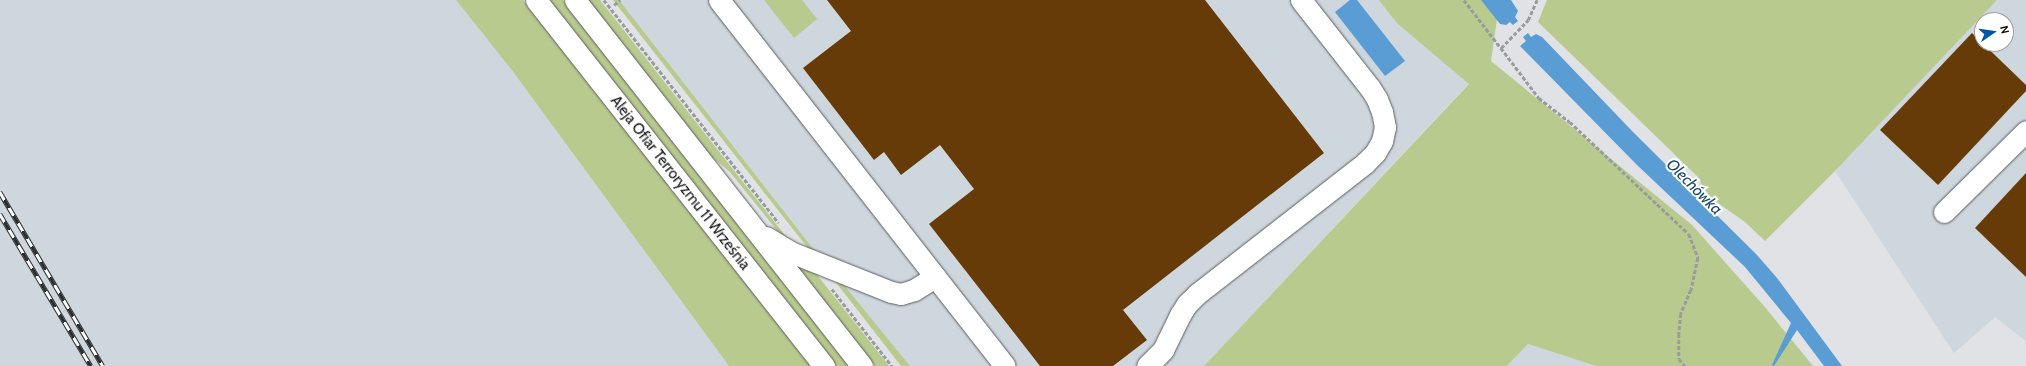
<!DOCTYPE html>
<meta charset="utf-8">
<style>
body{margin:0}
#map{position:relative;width:2026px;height:366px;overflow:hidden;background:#e0e2e5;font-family:Cabin,sans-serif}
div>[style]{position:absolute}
.built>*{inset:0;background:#ced6de}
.green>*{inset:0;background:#b9ca8e}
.water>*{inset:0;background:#5a9cd4}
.building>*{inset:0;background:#673b08}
.path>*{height:2.5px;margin-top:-1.25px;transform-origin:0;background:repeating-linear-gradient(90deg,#9a9b9d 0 4px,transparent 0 6px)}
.roads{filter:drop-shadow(0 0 1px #5b5d5f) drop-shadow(0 0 1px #5b5d5f)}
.minor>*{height:21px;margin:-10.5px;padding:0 10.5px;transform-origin:10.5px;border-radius:10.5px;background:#fff}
.rail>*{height:4.5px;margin-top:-2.25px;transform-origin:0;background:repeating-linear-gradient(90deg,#fff 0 9px,#2c2d2e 0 18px);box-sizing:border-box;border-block:1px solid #2c2d2e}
span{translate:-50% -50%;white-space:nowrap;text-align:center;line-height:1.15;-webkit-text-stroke:4px #fff;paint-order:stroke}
.street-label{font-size:15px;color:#0f1010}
.water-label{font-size:16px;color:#19496f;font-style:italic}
.north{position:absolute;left:1974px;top:12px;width:40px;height:40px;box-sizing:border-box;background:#fff;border:1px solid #9f9f9f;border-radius:50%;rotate:77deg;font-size:11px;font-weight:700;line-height:16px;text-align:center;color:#0f1010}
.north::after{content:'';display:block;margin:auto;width:14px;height:18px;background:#0057a5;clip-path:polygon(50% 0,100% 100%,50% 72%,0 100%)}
</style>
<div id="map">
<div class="built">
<i style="clip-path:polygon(0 0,456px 0,511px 69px,729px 366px,0 366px)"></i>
<i style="clip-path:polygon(619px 0,1379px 0,1388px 12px,1398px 24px,1469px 83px,1204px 366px,910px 366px,818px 255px)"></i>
<i style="clip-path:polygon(evenodd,1997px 0,2026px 0,2026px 341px,1995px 317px,1954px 353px,1835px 171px,1997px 0,1982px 20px,2006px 20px,2006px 44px,1982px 44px,1982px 20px)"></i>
<i style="clip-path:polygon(1528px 344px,1596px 366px,1507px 366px)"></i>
</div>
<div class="green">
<i style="clip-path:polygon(456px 0,523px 0,811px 366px,729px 366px,511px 69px)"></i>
<i style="clip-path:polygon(548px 0,563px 0,851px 366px,836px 366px)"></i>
<i style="clip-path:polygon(587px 0,600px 0,791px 243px,779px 233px,730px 172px,707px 153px)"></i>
<i style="clip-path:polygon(613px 0,619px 0,818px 255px,811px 252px)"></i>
<i style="clip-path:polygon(764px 0,802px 0,817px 19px,794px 38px)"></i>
<i style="clip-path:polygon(1379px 0,1481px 0,1497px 19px,1491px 61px,1692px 225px,1764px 306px,1813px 366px,1596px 366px,1528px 344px,1507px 366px,1204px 366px,1469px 84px,1398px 24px,1388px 12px)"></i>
<i style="clip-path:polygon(1547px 0,1997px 0,1835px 171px,1765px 241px,1745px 222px,1711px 198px,1701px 184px,1700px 179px,1538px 22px)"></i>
<i style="clip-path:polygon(795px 264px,814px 271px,889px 366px,875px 366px)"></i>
<i style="clip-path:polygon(831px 276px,839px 279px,910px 366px,901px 366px)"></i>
</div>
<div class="water">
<i style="clip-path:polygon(1350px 0,1357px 0,1405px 61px,1385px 76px,1335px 12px)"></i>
<i style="clip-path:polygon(1481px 0,1511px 0,1518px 11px,1515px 17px,1518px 21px,1513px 25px,1510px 22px,1506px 25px,1500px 24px)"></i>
<i style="clip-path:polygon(1528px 33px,1531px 37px,1536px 34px,1542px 37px,1633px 132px,1757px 255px,1777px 278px,1842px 366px,1824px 366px,1797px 330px,1774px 366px,1772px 365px,1791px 323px,1745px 267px,1637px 165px,1520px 46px,1526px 41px,1523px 37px)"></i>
</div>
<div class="building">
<i style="clip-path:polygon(827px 0,1205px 0,1324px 153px,1123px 310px,1147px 340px,1113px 366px,1040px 366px,929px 224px,974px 189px,940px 145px,901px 175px,884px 152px,874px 160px,803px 68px,851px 31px)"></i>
<i style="clip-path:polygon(1972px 33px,2026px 85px,2026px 91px,1938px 185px,1880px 130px)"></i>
<i style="clip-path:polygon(2026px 173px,2026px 277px,1975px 228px)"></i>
</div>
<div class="path">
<i style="left:604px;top:0;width:283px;rotate:51.9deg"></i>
<i style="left:1464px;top:0;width:61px;rotate:52.4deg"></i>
<i style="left:1501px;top:48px;width:39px;rotate:-46deg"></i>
<i style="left:1528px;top:20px;width:22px;rotate:-66deg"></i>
<i style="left:614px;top:5px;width:8px;rotate:-40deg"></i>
<i style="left:1501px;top:48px;width:63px;rotate:52.8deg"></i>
<i style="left:1539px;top:98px;width:39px;rotate:38deg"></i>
<i style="left:1570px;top:122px;width:163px;rotate:43.3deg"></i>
<i style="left:1689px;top:234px;width:26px;rotate:69deg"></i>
<i style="left:1698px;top:258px;width:33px;rotate:102deg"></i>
<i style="left:1691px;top:290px;width:26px;rotate:113deg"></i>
<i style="left:1681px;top:314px;width:20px;rotate:96deg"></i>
<i style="left:1679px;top:334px;width:25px;rotate:90deg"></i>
<i style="left:1679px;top:359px;width:9px;rotate:49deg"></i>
<i style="left:832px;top:289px;width:98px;rotate:52.1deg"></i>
</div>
<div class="roads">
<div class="minor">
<i style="left:536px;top:0;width:466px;rotate:51.8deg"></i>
<i style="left:575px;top:0;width:465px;rotate:51.9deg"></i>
<i style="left:719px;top:0;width:464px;rotate:52deg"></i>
<i style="left:1944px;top:212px;width:115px;rotate:-44.6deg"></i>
<i style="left:766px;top:237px;width:31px;rotate:31deg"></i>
<i style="left:793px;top:253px;width:105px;rotate:21.7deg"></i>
<i style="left:891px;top:292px;width:10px;rotate:11deg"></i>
<i style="left:901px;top:294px;width:14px;rotate:-17deg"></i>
<i style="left:914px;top:290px;width:25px;rotate:-32deg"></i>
<i style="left:1147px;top:366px;width:23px;rotate:-45deg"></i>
<i style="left:1163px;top:350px;width:39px;rotate:-64deg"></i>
<i style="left:1180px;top:315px;width:13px;rotate:-58deg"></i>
<i style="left:1187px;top:304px;width:14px;rotate:-45deg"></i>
<i style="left:1197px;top:294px;width:213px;rotate:-37.9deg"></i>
<i style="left:1365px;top:163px;width:14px;rotate:-45deg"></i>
<i style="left:1375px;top:153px;width:14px;rotate:-60deg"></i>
<i style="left:1382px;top:141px;width:14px;rotate:-78deg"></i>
<i style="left:1385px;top:127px;width:15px;rotate:-101deg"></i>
<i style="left:1382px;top:112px;width:14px;rotate:-111deg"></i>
<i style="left:1377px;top:99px;width:13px;rotate:-122deg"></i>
<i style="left:1370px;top:88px;width:112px;rotate:-128.1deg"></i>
</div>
</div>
<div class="rail">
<i style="left:0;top:192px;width:202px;rotate:59.4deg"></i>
<i style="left:0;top:214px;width:177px;rotate:59.1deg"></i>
</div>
<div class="street-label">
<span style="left:680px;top:183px;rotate:52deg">Aleja Ofiar Terroryzmu 11 Września</span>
</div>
<div class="water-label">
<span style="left:1694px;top:187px;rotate:45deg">Olechówka</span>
</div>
<div class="north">N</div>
</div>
